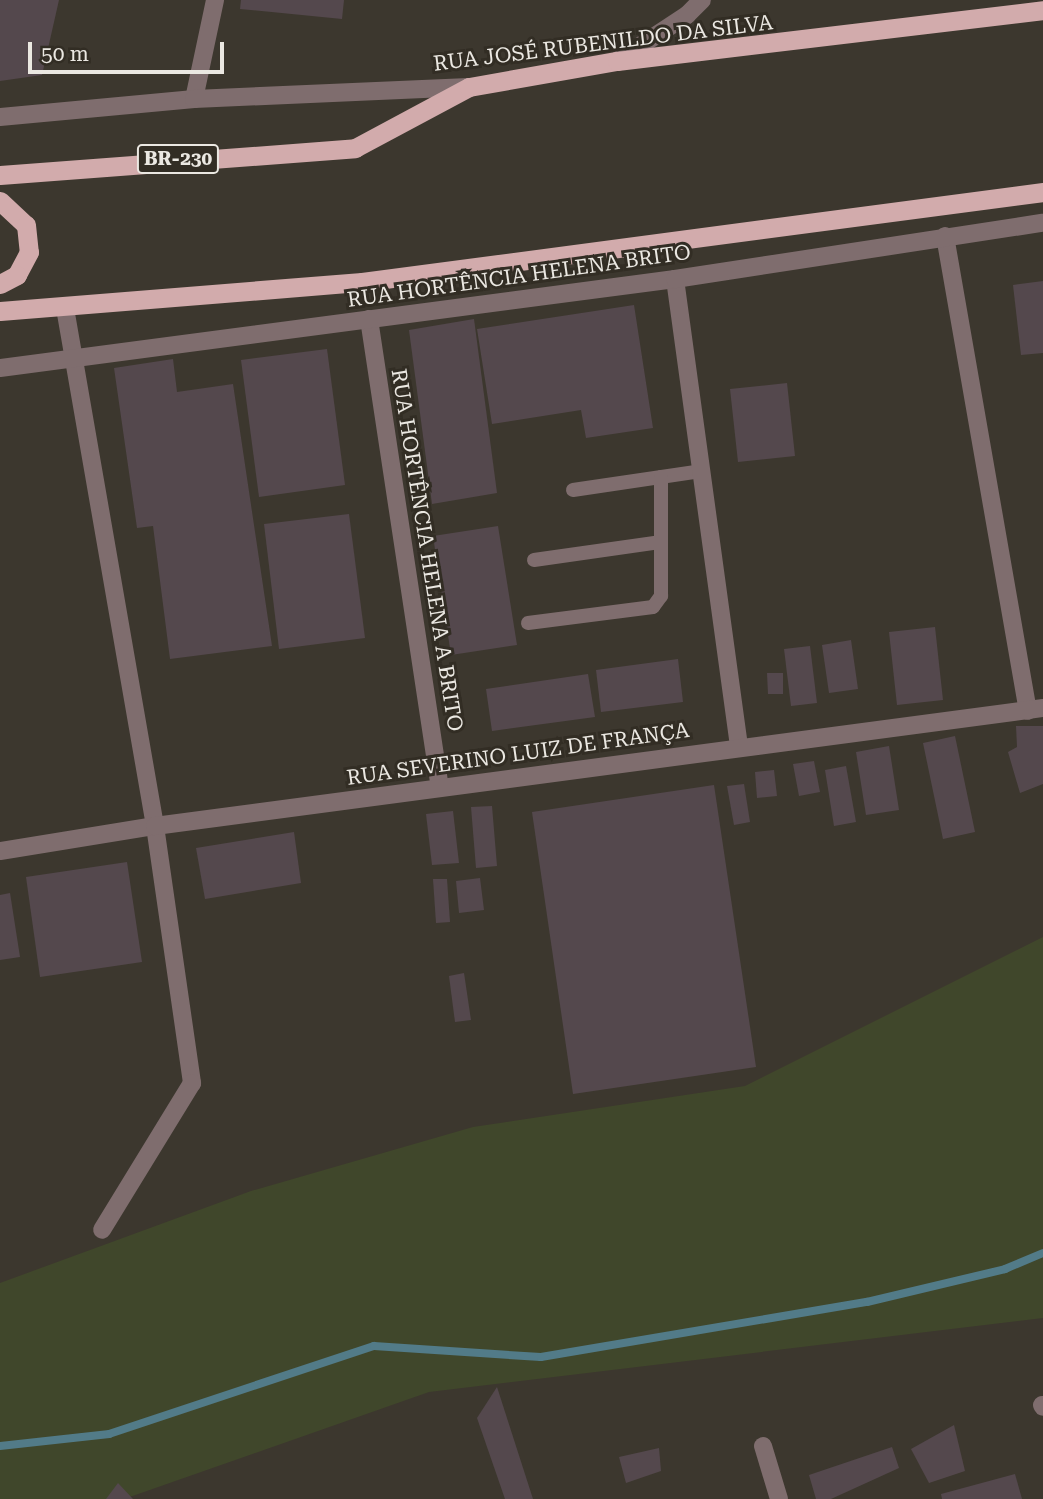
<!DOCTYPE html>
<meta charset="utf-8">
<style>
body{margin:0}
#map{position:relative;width:1043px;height:1499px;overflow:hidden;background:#3c372e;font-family:"Roboto Serif",serif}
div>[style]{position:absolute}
.green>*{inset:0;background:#40472b}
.stream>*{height:8px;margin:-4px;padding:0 4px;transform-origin:4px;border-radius:4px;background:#527b88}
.building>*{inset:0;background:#54484d}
.service>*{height:14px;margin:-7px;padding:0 7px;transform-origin:7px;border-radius:7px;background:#7f6d6e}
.minor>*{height:18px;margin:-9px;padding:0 9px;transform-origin:9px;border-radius:9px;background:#7f6d6e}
.trunk>*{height:19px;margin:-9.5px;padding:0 9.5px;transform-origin:9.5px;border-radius:9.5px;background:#d2abac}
span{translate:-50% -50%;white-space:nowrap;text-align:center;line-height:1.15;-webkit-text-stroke:6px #322d24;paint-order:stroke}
.shield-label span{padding:2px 5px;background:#322d24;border:2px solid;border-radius:5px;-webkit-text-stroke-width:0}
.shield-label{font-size:19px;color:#ebe8e2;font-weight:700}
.street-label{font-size:21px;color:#ebe8e2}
.scale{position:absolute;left:28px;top:42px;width:196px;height:32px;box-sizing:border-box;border:4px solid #ebe8e2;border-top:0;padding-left:9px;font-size:21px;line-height:24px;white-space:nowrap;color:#ebe8e2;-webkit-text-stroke:5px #322d24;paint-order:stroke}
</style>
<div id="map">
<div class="green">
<i style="clip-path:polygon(1043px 937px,1043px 1318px,429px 1392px,124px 1499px,0 1499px,0 1283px,251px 1191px,473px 1127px,745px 1086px)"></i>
</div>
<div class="stream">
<i style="left:0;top:1446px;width:110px;rotate:-6.3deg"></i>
<i style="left:109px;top:1434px;width:279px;rotate:-18.4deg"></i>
<i style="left:374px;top:1346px;width:167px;rotate:3.8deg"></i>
<i style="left:541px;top:1357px;width:331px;rotate:-9.6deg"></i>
<i style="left:867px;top:1302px;width:142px;rotate:-13.4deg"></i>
<i style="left:1005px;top:1269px;width:41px;rotate:-22.8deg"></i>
</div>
<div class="building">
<i style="clip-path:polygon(0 0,59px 0,42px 75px,0 81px)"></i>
<i style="clip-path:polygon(241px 0,344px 0,342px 19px,240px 9px)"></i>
<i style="clip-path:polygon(1043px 281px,1043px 353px,1021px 355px,1013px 285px)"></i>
<i style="clip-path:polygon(634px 305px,653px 428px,586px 438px,581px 410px,492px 424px,477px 329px)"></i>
<i style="clip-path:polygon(474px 319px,497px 493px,432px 504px,409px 330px)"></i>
<i style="clip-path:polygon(327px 349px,345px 485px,259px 497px,241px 360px)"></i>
<i style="clip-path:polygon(173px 359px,177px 392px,233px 384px,272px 646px,170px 659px,153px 526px,137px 528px,114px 368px)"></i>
<i style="clip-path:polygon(787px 383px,795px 456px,738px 462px,730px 389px)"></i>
<i style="clip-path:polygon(349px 514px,365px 638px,279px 649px,264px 524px)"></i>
<i style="clip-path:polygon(498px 526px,517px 645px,451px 655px,433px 536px)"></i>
<i style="clip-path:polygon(935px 627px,943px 700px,897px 705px,889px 632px)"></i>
<i style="clip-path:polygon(851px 640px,858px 689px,829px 693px,822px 645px)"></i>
<i style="clip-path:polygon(810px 646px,817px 703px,791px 706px,784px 649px)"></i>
<i style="clip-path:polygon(678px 659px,683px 702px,601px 712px,596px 670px)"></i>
<i style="clip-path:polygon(767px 673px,783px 673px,783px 694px,768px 694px)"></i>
<i style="clip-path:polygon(588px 674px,595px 717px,492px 731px,486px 689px)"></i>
<i style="clip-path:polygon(1016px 726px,1043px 726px,1043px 784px,1020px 793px,1008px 752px,1017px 747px)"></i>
<i style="clip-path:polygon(955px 736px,975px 832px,943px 839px,923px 743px)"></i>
<i style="clip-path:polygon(889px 746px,899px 810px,866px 815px,856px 752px)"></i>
<i style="clip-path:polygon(814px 761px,820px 792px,799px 796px,793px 764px)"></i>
<i style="clip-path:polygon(846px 766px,856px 822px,834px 826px,825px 770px)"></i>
<i style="clip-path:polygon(774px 770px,777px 796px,757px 798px,755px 772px)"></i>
<i style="clip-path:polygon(744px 784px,750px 822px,734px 825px,727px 786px)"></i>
<i style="clip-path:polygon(714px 785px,756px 1067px,573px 1094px,532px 812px)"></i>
<i style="clip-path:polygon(492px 806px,497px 866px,476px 868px,471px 807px)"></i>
<i style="clip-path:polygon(453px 811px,459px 863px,432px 865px,426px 814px)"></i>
<i style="clip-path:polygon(294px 832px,301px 883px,205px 899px,196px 848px)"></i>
<i style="clip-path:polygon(127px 862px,142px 962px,40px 977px,26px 877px)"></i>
<i style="clip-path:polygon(480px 878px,484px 910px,459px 913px,456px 881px)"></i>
<i style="clip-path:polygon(433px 879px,447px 879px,450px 922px,436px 923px)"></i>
<i style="clip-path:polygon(10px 893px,20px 957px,0 960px,0 895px)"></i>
<i style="clip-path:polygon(464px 973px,471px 1020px,455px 1022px,449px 976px)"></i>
<i style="clip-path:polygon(497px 1387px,533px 1499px,505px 1499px,477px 1418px)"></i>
<i style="clip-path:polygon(954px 1425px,965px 1471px,929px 1483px,911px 1449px)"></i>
<i style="clip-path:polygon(892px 1447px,899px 1468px,831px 1499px,816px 1499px,809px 1475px)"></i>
<i style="clip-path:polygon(659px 1448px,661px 1471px,626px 1483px,619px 1457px)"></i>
<i style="clip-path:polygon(1015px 1474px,1022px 1499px,942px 1499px,941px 1494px)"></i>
<i style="clip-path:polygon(118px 1483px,133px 1499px,106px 1499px)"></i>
</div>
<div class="service">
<i style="left:573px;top:490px;width:129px;rotate:-8.4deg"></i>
<i style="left:534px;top:560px;width:127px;rotate:-8.1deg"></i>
<i style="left:528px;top:623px;width:126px;rotate:-7.3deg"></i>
<i style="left:653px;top:607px;width:14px;rotate:-54deg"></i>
<i style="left:661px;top:596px;width:119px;rotate:-90deg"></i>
</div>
<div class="minor">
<i style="left:617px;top:61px;width:84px;rotate:-33.3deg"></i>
<i style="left:687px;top:15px;width:21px;rotate:-45deg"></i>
<i style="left:194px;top:99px;width:101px;rotate:-78deg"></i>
<i style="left:0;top:117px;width:195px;rotate:-5.3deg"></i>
<i style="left:194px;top:99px;width:275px;rotate:-2.5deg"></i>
<i style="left:945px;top:236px;width:482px;rotate:80.1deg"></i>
<i style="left:675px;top:279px;width:472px;rotate:82.2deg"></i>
<i style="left:65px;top:308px;width:526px;rotate:80.14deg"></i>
<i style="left:155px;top:826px;width:260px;rotate:81.8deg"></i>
<i style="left:192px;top:1083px;width:172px;rotate:121.5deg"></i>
<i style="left:369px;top:319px;width:473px;rotate:81.4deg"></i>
<i style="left:0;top:368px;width:681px;rotate:-7.51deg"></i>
<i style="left:675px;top:279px;width:372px;rotate:-8.7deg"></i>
<i style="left:0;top:851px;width:157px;rotate:-9.2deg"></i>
<i style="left:155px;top:826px;width:896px;rotate:-7.57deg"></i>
<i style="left:1042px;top:1405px;width:2px;rotate:63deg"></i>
<i style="left:763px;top:1446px;width:55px;rotate:73.2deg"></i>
</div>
<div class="trunk">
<i style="left:0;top:175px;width:356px;rotate:-4.3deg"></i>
<i style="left:355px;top:148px;width:129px;rotate:-28.2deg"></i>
<i style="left:469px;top:87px;width:150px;rotate:-10deg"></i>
<i style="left:617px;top:61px;width:429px;rotate:-6.8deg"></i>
<i style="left:0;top:201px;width:35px;rotate:43deg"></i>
<i style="left:26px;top:225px;width:27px;rotate:84deg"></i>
<i style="left:29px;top:252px;width:26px;rotate:118deg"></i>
<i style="left:17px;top:275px;width:19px;rotate:152deg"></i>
<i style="left:0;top:311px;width:363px;rotate:-4.6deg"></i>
<i style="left:362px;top:282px;width:687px;rotate:-7.53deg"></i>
</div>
<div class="shield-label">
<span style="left:178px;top:159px">BR-230</span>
</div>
<div class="street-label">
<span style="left:603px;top:43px;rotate:-7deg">RUA JOSÉ RUBENILDO DA SILVA</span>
<span style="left:519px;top:276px;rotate:-8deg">RUA HORTÊNCIA HELENA BRITO</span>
<span style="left:427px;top:550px;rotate:81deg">RUA HORTÊNCIA HELENA A BRITO</span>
<span style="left:518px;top:754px;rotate:-8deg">RUA SEVERINO LUIZ DE FRANÇA</span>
</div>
<div class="scale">50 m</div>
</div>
